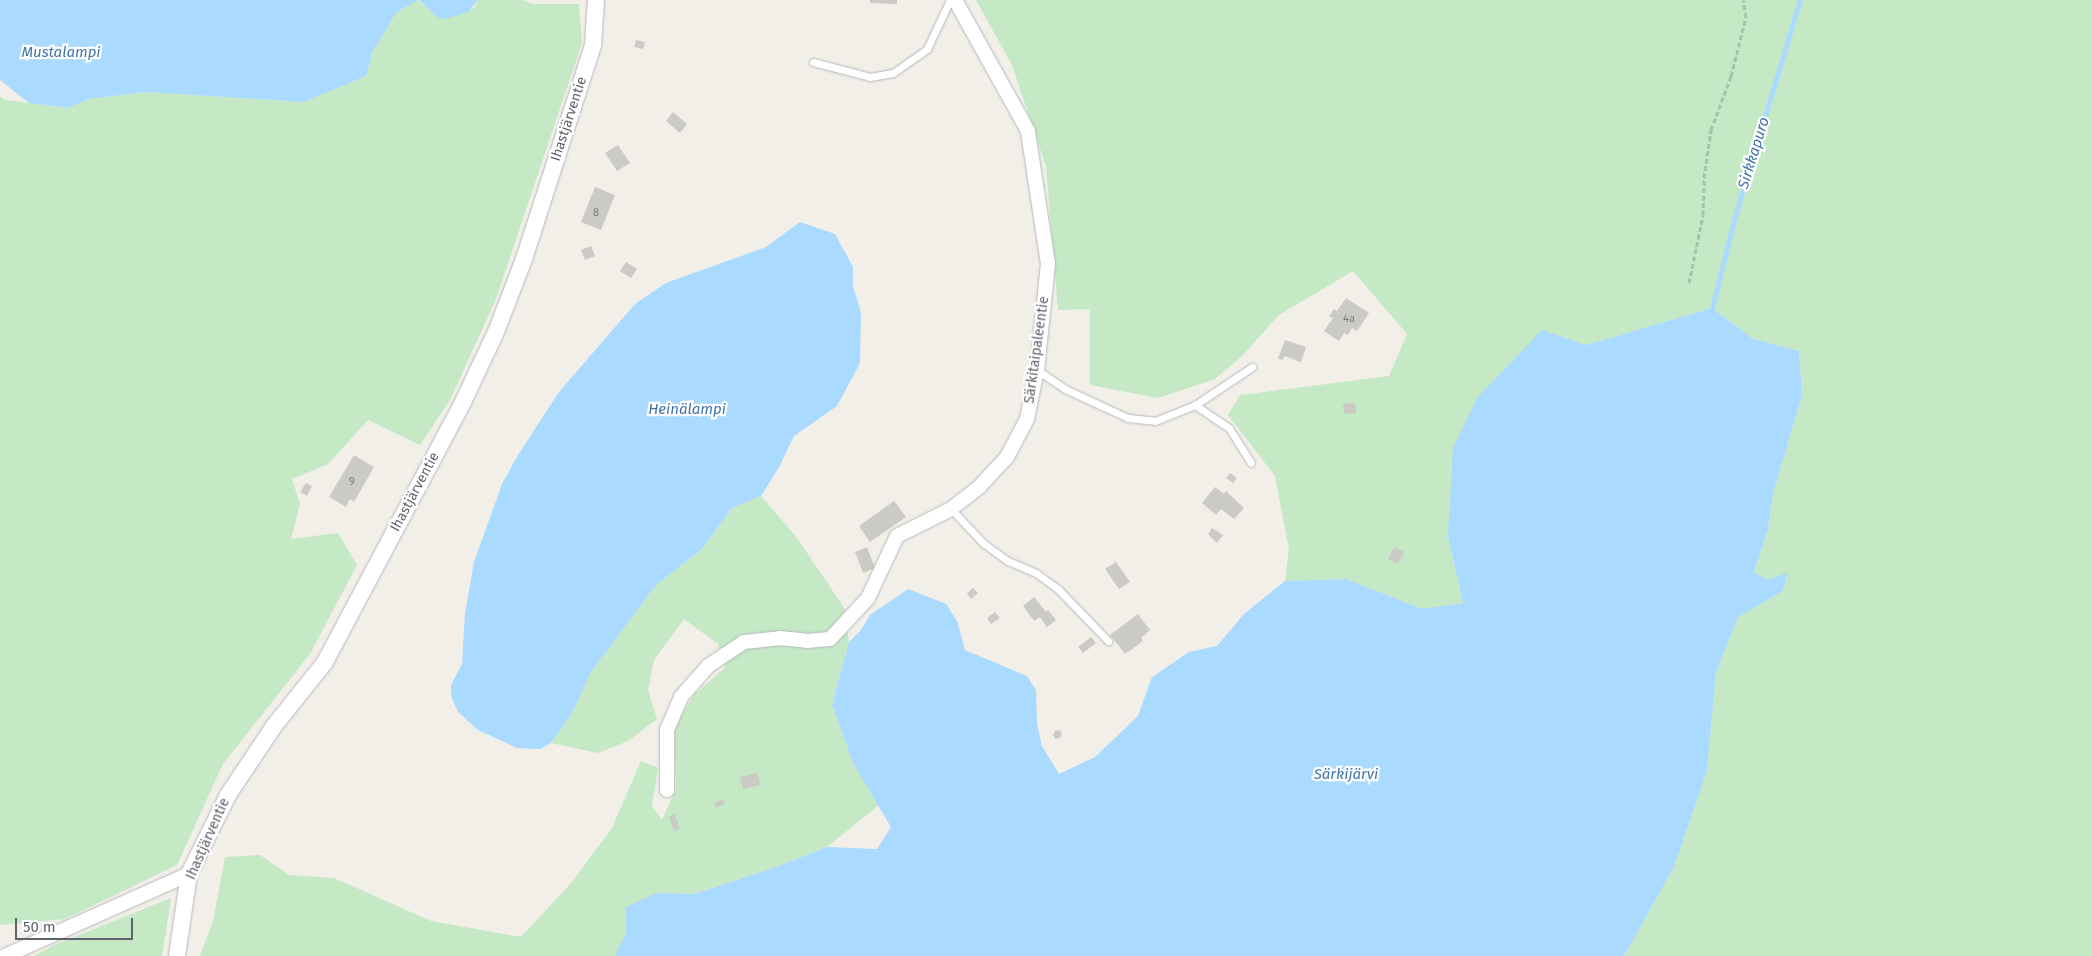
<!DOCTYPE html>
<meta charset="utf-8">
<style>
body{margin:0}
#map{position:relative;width:2092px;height:956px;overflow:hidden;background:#f1efe8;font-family:"Fira Sans",sans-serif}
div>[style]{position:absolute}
.green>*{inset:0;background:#c5e8c5}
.water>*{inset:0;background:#aadaff}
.stream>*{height:5px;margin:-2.5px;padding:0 2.5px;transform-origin:2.5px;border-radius:2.5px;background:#aadaff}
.building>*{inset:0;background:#cccac5}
.path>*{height:3px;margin-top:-1.5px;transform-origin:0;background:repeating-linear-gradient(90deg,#9cc7a9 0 5px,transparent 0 7.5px)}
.roads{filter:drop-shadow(0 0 1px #b5b8bc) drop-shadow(0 0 1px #b5b8bc)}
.service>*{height:7px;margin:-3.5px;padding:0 3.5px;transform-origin:3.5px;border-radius:3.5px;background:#fff}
.minor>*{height:14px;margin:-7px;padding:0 7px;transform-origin:7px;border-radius:7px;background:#fff}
.tertiary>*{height:16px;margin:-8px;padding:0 8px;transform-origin:8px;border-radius:8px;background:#fff}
span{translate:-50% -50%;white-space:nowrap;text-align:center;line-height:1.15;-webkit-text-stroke:4.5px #fff;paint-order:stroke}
.number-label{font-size:11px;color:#7a7d7f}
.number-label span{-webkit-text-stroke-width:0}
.street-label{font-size:14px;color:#5f6368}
.water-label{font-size:15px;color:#4174aa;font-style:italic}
.scale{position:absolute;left:15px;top:918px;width:118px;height:22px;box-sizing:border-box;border:2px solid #5f6368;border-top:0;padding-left:6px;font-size:15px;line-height:18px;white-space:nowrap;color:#5f6368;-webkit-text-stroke:4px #fff;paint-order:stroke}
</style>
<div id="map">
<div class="green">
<i style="clip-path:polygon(418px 0,438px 18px,474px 8px,478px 0,523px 0,532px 4px,579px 4px,582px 43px,496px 299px,450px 400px,420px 445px,368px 420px,328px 464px,292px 479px,300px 504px,291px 539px,338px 533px,357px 565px,310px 654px,223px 764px,177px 865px,65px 919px,0 925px,0 96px,5px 100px,68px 108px,89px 99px,146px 92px,304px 102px,366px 76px,373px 51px,397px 12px)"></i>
<i style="clip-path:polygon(976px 0,2092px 0,2092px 956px,1624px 956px,1674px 867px,1707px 771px,1716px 673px,1738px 617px,1783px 591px,1788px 573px,1769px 580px,1754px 572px,1768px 529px,1773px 494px,1802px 395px,1799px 351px,1753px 339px,1712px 308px,1586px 345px,1542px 330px,1448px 536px,1463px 603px,1422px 610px,1346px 579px,1285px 581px,1289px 549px,1275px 476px,1228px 415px,1240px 395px,1389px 376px,1407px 334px,1353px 271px,1279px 315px,1242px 356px,1215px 379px,1158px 398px,1090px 385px,1090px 309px,1058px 310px,1046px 166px,1012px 65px)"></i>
<i style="clip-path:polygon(761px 496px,797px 538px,845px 609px,849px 642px,832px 705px,853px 763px,879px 805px,827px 847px,776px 867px,693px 894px,657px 893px,626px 934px,616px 954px,617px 956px,200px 956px,213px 921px,225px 857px,260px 855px,289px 875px,334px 878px,431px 921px,521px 937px,572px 882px,612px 828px,641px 761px,658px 768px,652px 806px,662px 820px,676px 789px,674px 727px,694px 695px,725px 668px,718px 644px,684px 619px,654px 660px,648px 690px,657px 719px,628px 741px,598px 753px,551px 743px,572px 713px,591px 672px,656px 585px,702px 549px,732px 508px)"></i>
<i style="clip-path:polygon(171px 898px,162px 956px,34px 956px,54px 945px)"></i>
</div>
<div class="water">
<i style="clip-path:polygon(0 0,418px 0,397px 12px,373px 51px,366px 76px,304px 102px,146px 92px,89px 99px,68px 108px,29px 103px,0 80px)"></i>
<i style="clip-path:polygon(419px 0,478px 0,468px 12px,445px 19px,438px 18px)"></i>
<i style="clip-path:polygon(800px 222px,835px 234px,853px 267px,853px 286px,861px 313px,860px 363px,837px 406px,794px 436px,779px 467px,761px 496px,732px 508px,702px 549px,656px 585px,591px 672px,572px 713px,551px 743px,540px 749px,517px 748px,478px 730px,458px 712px,451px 696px,451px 685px,462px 664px,465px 613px,474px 562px,502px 484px,518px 455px,559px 392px,635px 304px,666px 283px,766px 247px)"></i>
<i style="clip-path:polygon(1712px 308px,1753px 339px,1799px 351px,1802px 395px,1773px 494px,1768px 529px,1754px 572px,1769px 580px,1788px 572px,1783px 591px,1738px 617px,1716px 673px,1707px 771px,1674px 867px,1624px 956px,617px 956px,615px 954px,626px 934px,626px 907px,657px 893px,694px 894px,776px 867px,827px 847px,877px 849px,891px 827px,853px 763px,832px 705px,849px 642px,861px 630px,870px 615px,908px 589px,946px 604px,957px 621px,965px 650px,1027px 676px,1036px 690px,1037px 724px,1042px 746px,1059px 774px,1095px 757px,1138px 716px,1152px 677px,1189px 652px,1217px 646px,1245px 613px,1285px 581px,1346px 579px,1422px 609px,1463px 603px,1448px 536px,1453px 448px,1477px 398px,1542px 330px,1586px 345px)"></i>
</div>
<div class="stream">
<i style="left:1712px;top:308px;width:95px;rotate:-76deg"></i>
<i style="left:1735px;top:216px;width:226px;rotate:-73.3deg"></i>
</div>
<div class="building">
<i style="clip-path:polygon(870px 0,897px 0,897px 4px,870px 3px)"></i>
<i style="clip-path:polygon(636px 40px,645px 42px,643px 49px,634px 47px)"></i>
<i style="clip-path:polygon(673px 112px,687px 124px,680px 133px,666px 121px)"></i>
<i style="clip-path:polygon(618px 145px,630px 163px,617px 171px,605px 153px)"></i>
<i style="clip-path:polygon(595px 187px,615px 195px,601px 230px,581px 222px)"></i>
<i style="clip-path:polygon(591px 246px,595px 256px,585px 260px,581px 250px)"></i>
<i style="clip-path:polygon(626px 262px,637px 269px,631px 278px,620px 271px)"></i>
<i style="clip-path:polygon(1346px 298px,1369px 313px,1357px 331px,1352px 328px,1348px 335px,1344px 333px,1339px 341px,1324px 331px,1333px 318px,1329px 316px,1334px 309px,1337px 311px)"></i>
<i style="clip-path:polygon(1285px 340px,1306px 347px,1301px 362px,1284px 356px,1283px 360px,1278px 359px)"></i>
<i style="clip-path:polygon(1355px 403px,1356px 413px,1344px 414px,1343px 404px)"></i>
<i style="clip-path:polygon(354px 455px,374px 467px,354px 502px,350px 499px,346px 507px,329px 497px)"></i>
<i style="clip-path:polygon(1230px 473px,1237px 478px,1233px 483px,1226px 478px)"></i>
<i style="clip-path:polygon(306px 483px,312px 486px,307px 496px,300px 492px)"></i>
<i style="clip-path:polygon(1215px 487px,1224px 494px,1226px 491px,1244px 508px,1234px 519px,1221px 509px,1216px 515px,1202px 503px)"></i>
<i style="clip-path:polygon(894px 501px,906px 517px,870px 542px,859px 526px)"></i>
<i style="clip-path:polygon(1212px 528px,1223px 535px,1217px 543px,1208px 534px)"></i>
<i style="clip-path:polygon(867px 547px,875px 568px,863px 573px,855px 552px)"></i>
<i style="clip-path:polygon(1394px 547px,1404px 552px,1398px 564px,1388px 559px)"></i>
<i style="clip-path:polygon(1116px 562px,1130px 582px,1119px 589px,1105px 569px)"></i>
<i style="clip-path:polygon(973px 588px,978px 593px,971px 599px,967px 593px)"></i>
<i style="clip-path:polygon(1034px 597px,1046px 612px,1048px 610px,1056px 620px,1047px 627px,1040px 617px,1034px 621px,1023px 606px)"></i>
<i style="clip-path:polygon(995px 612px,1000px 618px,991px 624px,987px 618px)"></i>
<i style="clip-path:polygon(1138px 614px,1150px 630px,1141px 638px,1143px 641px,1125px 654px,1110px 635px)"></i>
<i style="clip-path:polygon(1091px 637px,1096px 643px,1083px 653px,1078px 647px)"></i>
<i style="clip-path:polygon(1060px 730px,1062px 734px,1060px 738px,1055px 739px,1053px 735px,1055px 731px)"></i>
<i style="clip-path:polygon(758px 773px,760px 785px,743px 789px,740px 777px)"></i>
<i style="clip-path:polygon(723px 799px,725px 804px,716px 808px,714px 803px)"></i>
<i style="clip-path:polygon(675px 814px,680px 829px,674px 831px,669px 817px)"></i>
</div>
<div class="path">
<i style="left:1689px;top:283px;width:69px;rotate:-78.4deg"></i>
<i style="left:1703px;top:215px;width:37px;rotate:-88deg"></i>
<i style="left:1704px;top:178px;width:49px;rotate:-81.7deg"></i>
<i style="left:1711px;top:130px;width:58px;rotate:-69.7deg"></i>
<i style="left:1731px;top:76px;width:61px;rotate:-75.7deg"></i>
<i style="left:1746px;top:17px;width:17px;rotate:-100deg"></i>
</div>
<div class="roads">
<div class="service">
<i style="left:813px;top:62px;width:59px;rotate:14.7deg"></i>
<i style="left:870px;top:77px;width:23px;rotate:-10deg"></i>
<i style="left:893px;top:73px;width:42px;rotate:-35.2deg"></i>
<i style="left:927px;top:49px;width:54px;rotate:-64.9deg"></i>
<i style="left:1037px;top:370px;width:34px;rotate:34deg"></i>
<i style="left:1065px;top:389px;width:69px;rotate:24.7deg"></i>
<i style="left:1128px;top:418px;width:27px;rotate:6deg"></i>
<i style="left:1155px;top:421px;width:43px;rotate:-21.8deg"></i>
<i style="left:1195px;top:405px;width:69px;rotate:-33.7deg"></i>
<i style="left:1195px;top:405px;width:41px;rotate:34.1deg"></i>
<i style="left:1229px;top:428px;width:41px;rotate:57.8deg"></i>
<i style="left:951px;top:509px;width:47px;rotate:46.7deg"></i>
<i style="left:983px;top:543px;width:31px;rotate:36deg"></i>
<i style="left:1008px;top:561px;width:30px;rotate:23deg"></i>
<i style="left:1036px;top:573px;width:29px;rotate:36deg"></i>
<i style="left:1059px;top:590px;width:71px;rotate:46.1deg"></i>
</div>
<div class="minor">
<i style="left:667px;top:790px;width:60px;rotate:-90deg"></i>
<i style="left:667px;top:730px;width:36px;rotate:-67deg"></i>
<i style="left:681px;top:697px;width:41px;rotate:-48.9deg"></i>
<i style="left:708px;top:666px;width:43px;rotate:-33.7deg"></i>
<i style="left:744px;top:642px;width:36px;rotate:-6deg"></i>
<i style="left:780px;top:638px;width:27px;rotate:6deg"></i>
<i style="left:807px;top:641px;width:23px;rotate:-5deg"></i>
<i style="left:830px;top:639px;width:56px;rotate:-47.2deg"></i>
<i style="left:868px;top:598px;width:68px;rotate:-64.9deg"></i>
<i style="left:897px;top:536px;width:60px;rotate:-26.6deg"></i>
<i style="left:951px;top:509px;width:37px;rotate:-38deg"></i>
<i style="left:980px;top:486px;width:40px;rotate:-47deg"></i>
<i style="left:1007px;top:457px;width:43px;rotate:-62.2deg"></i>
<i style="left:1027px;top:419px;width:50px;rotate:-78.5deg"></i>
<i style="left:1037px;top:370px;width:107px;rotate:-84.1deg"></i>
<i style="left:1048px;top:264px;width:134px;rotate:-98.6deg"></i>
<i style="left:1028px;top:131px;width:150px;rotate:-119.1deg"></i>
<i style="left:5px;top:956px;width:201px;rotate:-24deg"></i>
</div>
<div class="tertiary">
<i style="left:177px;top:956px;width:83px;rotate:-81.7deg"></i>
<i style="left:189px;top:874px;width:88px;rotate:-63.7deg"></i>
<i style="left:228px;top:795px;width:83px;rotate:-56.3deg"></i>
<i style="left:274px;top:726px;width:82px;rotate:-51.4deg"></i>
<i style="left:325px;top:662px;width:294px;rotate:-62deg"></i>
<i style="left:463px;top:402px;width:77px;rotate:-64.8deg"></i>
<i style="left:496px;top:332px;width:78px;rotate:-69deg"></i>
<i style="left:524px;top:259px;width:225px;rotate:-72.1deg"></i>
<i style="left:593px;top:45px;width:45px;rotate:-86.2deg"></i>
</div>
</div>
<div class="number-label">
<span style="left:596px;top:213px">8</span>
<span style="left:1349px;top:319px">4a</span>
<span style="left:352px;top:482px">9</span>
</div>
<div class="street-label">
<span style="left:569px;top:119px;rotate:-72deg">Ihastjärventie</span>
<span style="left:1037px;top:350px;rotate:-82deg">Särkitaipaleentie</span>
<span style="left:415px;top:492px;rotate:-62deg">Ihastjärventie</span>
<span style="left:208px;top:839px;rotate:-66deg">Ihastjärventie</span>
</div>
<div class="water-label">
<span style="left:61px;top:53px">Mustalampi</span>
<span style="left:1754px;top:153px;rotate:-73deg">Sirkkapuro</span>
<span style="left:687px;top:410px">Heinälampi</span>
<span style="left:1346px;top:775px">Särkijärvi</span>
</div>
<div class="scale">50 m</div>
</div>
